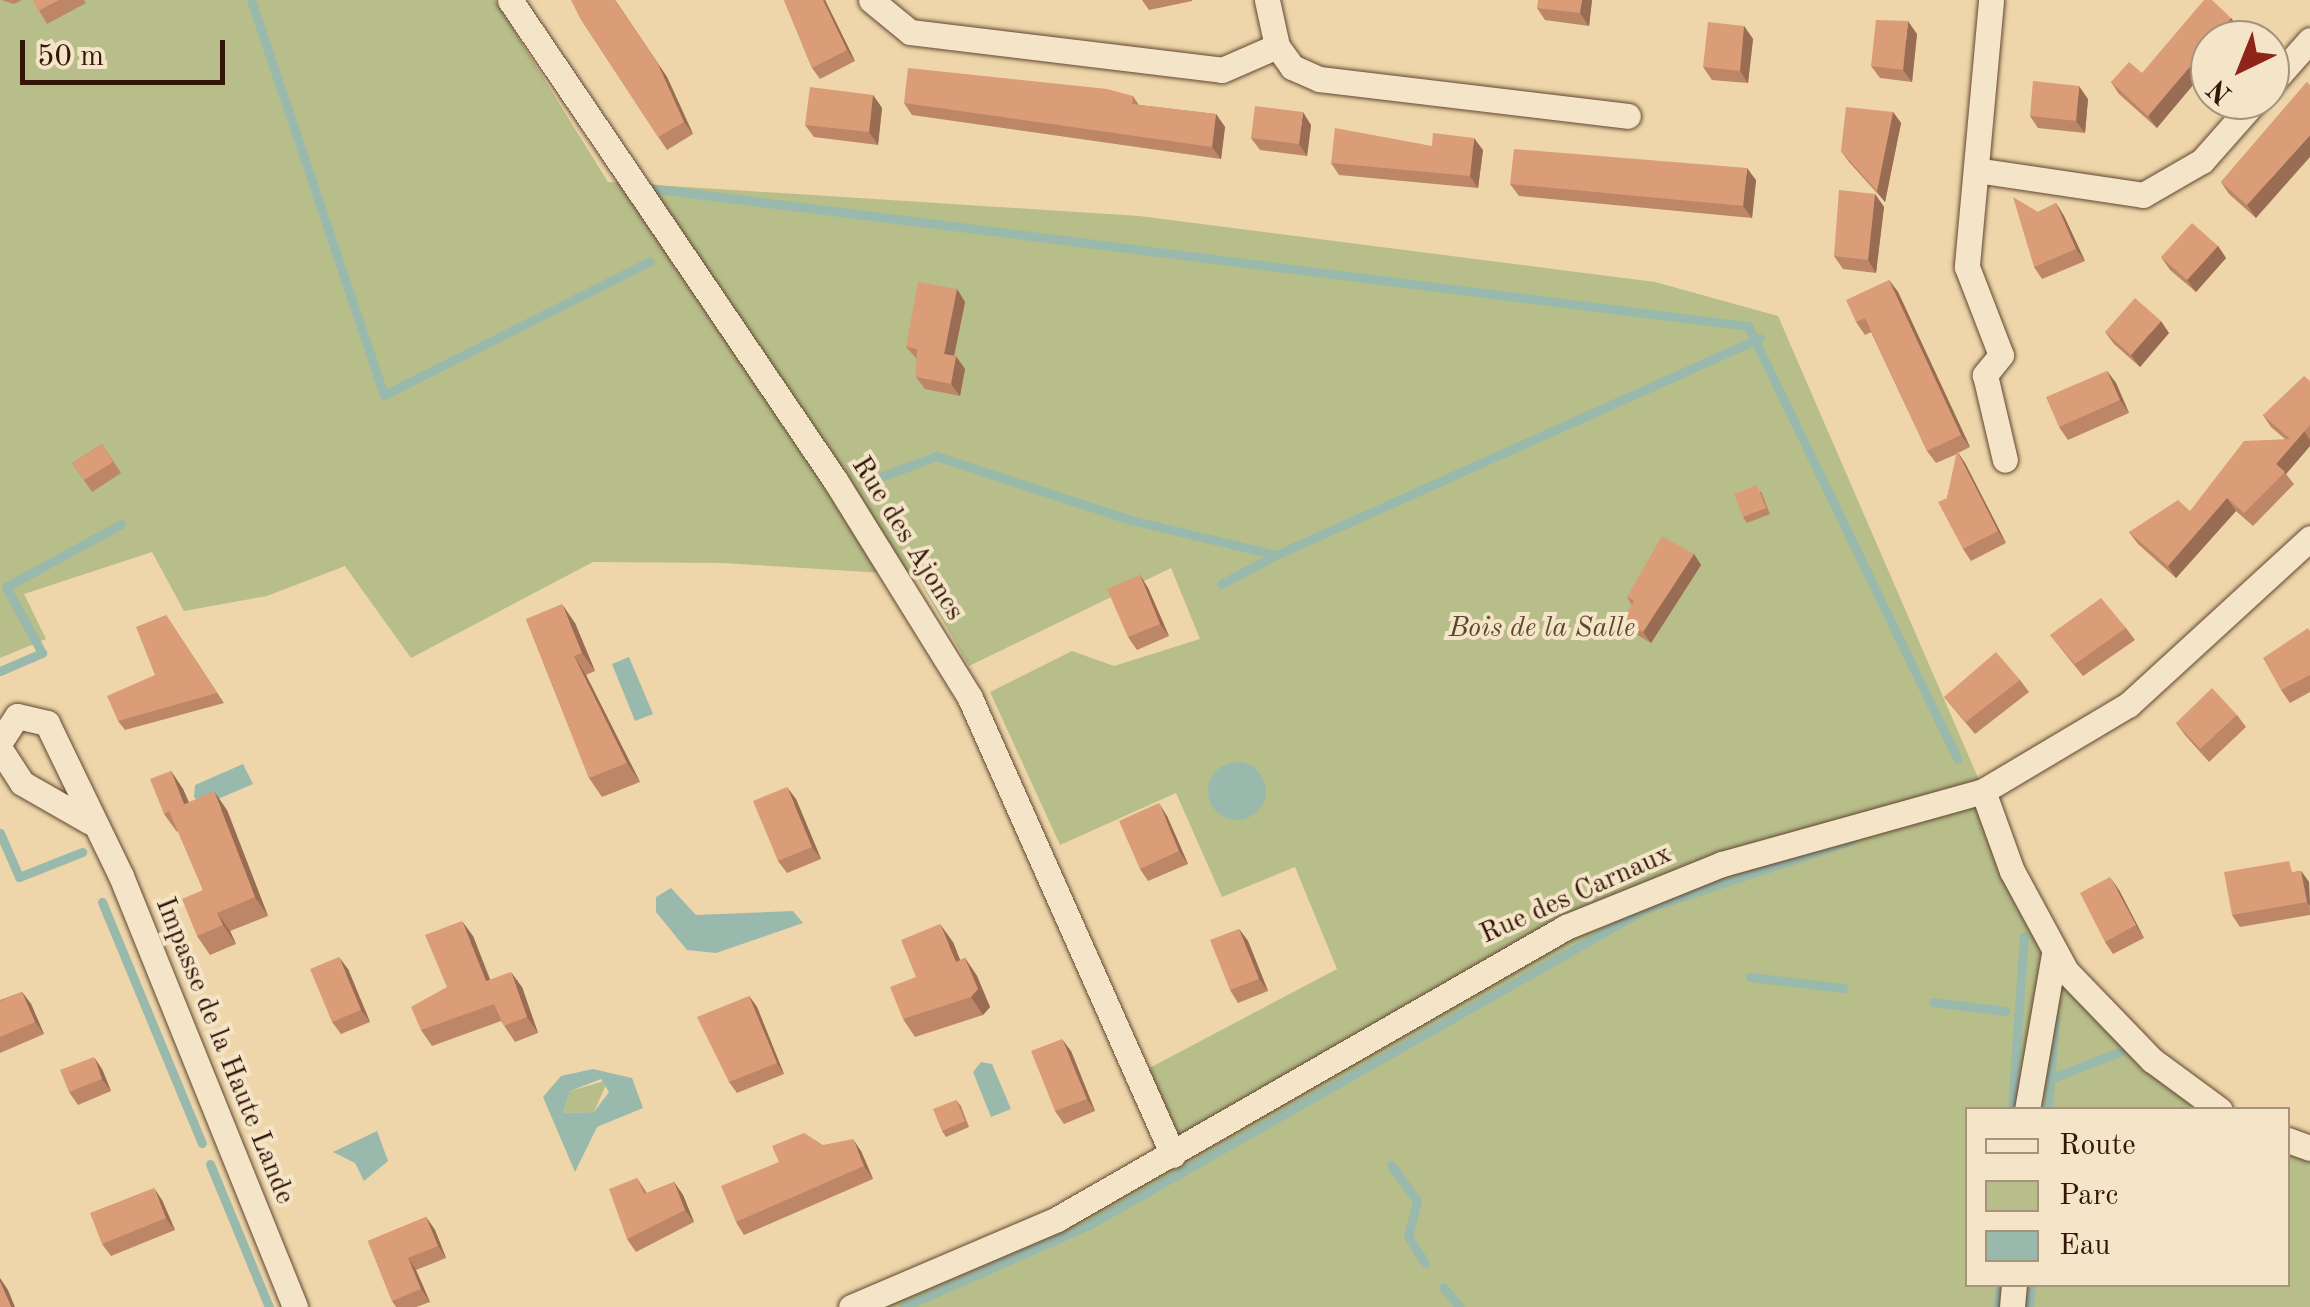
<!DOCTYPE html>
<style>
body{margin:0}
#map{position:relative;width:2310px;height:1307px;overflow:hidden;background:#eed6aa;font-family:"Old Standard TT",serif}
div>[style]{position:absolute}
.green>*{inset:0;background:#b7be8a}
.water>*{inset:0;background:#99b9ad}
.round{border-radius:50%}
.stream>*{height:9px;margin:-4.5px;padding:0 4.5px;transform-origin:4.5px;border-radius:4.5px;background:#99b9ad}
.roads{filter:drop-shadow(0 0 2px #624630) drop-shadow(0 0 2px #624630)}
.street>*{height:25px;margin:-12.5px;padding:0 12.5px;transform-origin:12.5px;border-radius:12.5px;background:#f4e4c8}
.wall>*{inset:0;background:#bc8667}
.shaded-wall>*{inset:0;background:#996d54}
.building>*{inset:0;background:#db9c78}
span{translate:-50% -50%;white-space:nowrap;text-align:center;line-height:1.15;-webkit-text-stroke:8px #f4e4c8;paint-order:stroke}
.street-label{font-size:28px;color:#341608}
.park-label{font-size:28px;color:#5b482f;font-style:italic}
.legend{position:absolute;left:1965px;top:1107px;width:325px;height:180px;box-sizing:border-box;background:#f4e4c8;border:2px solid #a7927b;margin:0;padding:12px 18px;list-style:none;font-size:30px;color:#341608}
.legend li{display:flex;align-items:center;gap:20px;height:50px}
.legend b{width:50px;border:2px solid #a7927b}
.north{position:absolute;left:2190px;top:20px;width:100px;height:100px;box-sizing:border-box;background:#f4e4c8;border:2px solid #a7927b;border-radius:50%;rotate:223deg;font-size:28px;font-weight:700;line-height:40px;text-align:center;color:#341608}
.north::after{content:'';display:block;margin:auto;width:35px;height:45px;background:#8f2418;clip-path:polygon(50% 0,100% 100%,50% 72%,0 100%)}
.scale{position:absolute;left:20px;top:40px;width:205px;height:45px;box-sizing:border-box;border:5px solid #341608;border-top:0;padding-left:12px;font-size:30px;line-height:35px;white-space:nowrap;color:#341608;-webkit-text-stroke:8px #f4e4c8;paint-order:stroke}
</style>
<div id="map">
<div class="green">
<i style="clip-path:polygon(0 0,495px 0,608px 182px,1139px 216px,1655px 282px,1778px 316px,2054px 953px,2223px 1109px,1968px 1110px,1968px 1284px,2288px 1284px,2288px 1140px,2310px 1148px,2310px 1307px,851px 1307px,1172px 1155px,1138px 1074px,1337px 969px,1295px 867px,1222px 897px,1176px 793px,1060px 845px,990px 692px,1072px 651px,1114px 666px,1200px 639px,1171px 568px,969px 666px,916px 575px,722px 563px,593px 562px,411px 658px,345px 566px,267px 596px,184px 611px,152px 552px,24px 594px,46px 639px,0 658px)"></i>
<i style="clip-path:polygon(608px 1080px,594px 1112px,563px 1113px,570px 1091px)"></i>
</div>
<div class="water">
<i style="clip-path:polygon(629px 657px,653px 714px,635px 721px,612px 664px)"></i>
<i class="round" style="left:1208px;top:762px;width:58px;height:58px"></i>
<i style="clip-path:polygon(243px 764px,253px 784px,204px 805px,194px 797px,195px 785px)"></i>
<i style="clip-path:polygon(671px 888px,696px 915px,793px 911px,803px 923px,716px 953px,687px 950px,656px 912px,656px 897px)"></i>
<i style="clip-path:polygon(981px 1062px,992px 1064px,1011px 1109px,991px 1117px,973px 1072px)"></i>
<i style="clip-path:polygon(evenodd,593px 1069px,632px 1078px,643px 1108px,597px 1127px,575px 1172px,543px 1097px,561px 1076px,593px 1069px,601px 1079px,609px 1092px,594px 1112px,563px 1113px,570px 1091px,601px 1079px)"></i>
<i style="clip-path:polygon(377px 1131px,388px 1161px,364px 1181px,355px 1163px,333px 1152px)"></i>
</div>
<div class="stream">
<i style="left:251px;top:0;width:417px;rotate:71.4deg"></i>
<i style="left:384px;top:395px;width:297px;rotate:-26.7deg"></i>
<i style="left:649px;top:188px;width:1108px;rotate:7.16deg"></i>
<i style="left:1748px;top:326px;width:481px;rotate:64.2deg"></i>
<i style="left:867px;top:482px;width:74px;rotate:-20.6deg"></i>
<i style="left:936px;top:456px;width:205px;rotate:18.2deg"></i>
<i style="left:1131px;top:520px;width:149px;rotate:13.6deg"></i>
<i style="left:1276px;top:555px;width:530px;rotate:-24.15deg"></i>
<i style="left:1221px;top:584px;width:62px;rotate:-27.8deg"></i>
<i style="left:0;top:671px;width:46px;rotate:-23.2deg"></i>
<i style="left:42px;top:653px;width:75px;rotate:-118.6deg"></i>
<i style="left:6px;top:587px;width:131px;rotate:-28.7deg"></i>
<i style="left:0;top:833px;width:48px;rotate:66.6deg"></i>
<i style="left:19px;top:877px;width:68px;rotate:-21.6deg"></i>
<i style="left:102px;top:902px;width:261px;rotate:67.5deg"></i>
<i style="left:1750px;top:977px;width:94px;rotate:6.7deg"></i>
<i style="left:1933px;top:1002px;width:73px;rotate:7.1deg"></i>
<i style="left:2052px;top:1078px;width:75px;rotate:-21.1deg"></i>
<i style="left:2012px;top:1110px;width:174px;rotate:-86.1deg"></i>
<i style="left:2048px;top:1110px;width:93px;rotate:-85.7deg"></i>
<i style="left:210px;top:1164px;width:155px;rotate:67.6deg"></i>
<i style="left:1391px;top:1165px;width:44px;rotate:54.2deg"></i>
<i style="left:1417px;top:1201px;width:36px;rotate:104deg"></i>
<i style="left:1408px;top:1236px;width:32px;rotate:58deg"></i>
<i style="left:1443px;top:1287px;width:26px;rotate:50deg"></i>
<i style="left:903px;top:1307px;width:201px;rotate:-23.8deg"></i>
<i style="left:1087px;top:1226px;width:642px;rotate:-29.6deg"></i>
<i style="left:1645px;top:909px;width:219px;rotate:-18.4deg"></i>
<i style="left:1998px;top:1307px;width:23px;rotate:-85deg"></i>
<i style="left:2029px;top:1307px;width:23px;rotate:-85deg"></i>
</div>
<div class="roads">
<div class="street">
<i style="left:510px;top:0;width:580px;rotate:55.9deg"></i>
<i style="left:835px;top:480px;width:256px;rotate:58.2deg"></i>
<i style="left:970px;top:698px;width:500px;rotate:66.05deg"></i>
<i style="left:871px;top:0;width:50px;rotate:39.4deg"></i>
<i style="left:910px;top:32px;width:314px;rotate:6.9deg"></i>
<i style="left:1222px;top:70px;width:60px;rotate:-23.6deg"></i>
<i style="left:1277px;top:46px;width:47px;rotate:-102.3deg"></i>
<i style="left:1991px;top:1px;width:267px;rotate:95.2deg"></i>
<i style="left:1967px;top:267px;width:94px;rotate:68.9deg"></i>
<i style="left:2001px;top:355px;width:26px;rotate:129deg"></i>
<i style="left:1985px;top:375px;width:87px;rotate:76.8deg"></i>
<i style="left:1277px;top:46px;width:26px;rotate:54deg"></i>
<i style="left:1292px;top:67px;width:30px;rotate:24deg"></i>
<i style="left:1319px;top:79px;width:311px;rotate:6.8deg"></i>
<i style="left:2270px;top:85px;width:60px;rotate:-48.4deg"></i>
<i style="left:1976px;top:170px;width:169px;rotate:8.5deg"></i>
<i style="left:2143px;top:195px;width:68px;rotate:-30deg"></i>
<i style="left:2202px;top:161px;width:81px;rotate:-48.5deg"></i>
<i style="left:0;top:742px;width:31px;rotate:-57deg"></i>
<i style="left:17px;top:716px;width:31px;rotate:13deg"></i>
<i style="left:47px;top:723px;width:170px;rotate:64.2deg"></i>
<i style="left:121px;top:876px;width:465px;rotate:68deg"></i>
<i style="left:0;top:749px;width:40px;rotate:57.1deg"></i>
<i style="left:22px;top:783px;width:78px;rotate:29.8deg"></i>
<i style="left:1983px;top:791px;width:85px;rotate:70.1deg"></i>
<i style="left:2012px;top:871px;width:114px;rotate:61.6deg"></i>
<i style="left:2066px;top:971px;width:124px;rotate:46deg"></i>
<i style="left:2152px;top:1060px;width:84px;rotate:36.3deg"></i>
<i style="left:2027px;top:1110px;width:159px;rotate:-80.2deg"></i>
<i style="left:2288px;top:1140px;width:23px;rotate:20deg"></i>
<i style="left:851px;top:1307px;width:224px;rotate:-23.1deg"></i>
<i style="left:1057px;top:1219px;width:587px;rotate:-29.84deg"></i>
<i style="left:1566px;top:927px;width:168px;rotate:-22deg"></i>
<i style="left:1722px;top:864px;width:271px;rotate:-15.6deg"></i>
<i style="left:1983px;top:791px;width:169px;rotate:-30.7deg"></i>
<i style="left:2128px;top:705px;width:247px;rotate:-42.5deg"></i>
<i style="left:2012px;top:1307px;width:23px;rotate:-85deg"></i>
</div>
</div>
<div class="wall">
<i style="clip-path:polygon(2px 0,22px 0,14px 4px)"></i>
<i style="clip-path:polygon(33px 0,84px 0,86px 3px,47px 24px)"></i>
<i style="clip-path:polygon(615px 0,667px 77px,693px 134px,667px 150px,580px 18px)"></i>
<i style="clip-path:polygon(784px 0,825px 0,855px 61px,820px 79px,812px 68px)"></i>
<i style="clip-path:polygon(1142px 0,1192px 0,1192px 1px,1149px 10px)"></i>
<i style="clip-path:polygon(1592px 0,1589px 26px,1545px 20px,1537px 8px)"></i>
<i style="clip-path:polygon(2231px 18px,2240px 30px,2231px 40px,2210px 40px,2157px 128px,2119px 94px,2111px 82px,2142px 73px)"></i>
<i style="clip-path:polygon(1744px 26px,1753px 39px,1748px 83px,1712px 80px,1703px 67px)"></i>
<i style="clip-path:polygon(1917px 34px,1912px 82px,1880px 78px,1871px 66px)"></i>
<i style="clip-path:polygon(2307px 82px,2256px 218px,2229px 194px,2221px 182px)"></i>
<i style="clip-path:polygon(873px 95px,882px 108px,878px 145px,814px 137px,805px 125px)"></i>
<i style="clip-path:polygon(1133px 96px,1139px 105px,1216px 114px,1225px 127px,1221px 159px,912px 115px,904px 103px)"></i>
<i style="clip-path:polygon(2088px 99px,2085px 133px,2038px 128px,2030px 116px)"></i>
<i style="clip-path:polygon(1893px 112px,1901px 123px,1885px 202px,1849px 162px,1841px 151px)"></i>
<i style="clip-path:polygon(1311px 125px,1307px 156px,1260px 150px,1251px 138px)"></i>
<i style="clip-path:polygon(1432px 146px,1483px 150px,1478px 188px,1339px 175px,1331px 163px)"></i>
<i style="clip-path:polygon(1756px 180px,1752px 218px,1519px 196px,1510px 184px)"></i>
<i style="clip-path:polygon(1875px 194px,1884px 207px,1876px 273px,1843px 269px,1834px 256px)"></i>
<i style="clip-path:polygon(2056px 203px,2064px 216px,2085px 261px,2042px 279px,2034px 267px,2038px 212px)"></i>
<i style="clip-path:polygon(2218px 246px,2226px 258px,2196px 292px,2170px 270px,2161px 257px)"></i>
<i style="clip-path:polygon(1889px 280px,1898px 292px,1970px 447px,1958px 453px,1965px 463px,2006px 543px,1971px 561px,1963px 549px,1947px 498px,1957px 454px,1936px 463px,1927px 451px,1871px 332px,1865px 335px,1856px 322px)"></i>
<i style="clip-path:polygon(957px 289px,965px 302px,954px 356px,965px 369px,960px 396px,925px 389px,916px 377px,917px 359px,906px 347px)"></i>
<i style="clip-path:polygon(2105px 332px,2169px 333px,2140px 367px,2114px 344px)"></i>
<i style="clip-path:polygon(2107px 371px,2116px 383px,2129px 413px,2068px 440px,2059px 427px)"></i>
<i style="clip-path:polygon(2310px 381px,2310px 446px,2286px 474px,2294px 484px,2253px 526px,2236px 511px,2176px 578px,2138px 544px,2129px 532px,2190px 511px,2285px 439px,2271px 427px,2263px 415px)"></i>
<i style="clip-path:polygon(102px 444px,121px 473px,92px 492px,72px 463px)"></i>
<i style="clip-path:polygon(1761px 491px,1770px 514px,1747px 523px,1743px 517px)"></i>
<i style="clip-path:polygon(1694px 554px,1701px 565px,1651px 643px,1631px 631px,1623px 620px,1632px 605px,1627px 597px)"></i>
<i style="clip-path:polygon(1140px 575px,1148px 588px,1169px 636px,1137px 650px,1128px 637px)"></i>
<i style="clip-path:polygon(166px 615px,224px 703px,125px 730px,118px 721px,155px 675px)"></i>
<i style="clip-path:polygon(526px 619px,575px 623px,595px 671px,586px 675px,640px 782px,602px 797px,589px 778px)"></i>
<i style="clip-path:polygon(2126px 628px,2135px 640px,2083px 676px,2050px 635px)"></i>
<i style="clip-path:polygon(2310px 631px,2310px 692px,2290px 703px,2281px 690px)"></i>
<i style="clip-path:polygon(2020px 680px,2029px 692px,1975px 734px,1944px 697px)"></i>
<i style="clip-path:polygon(2237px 715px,2246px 727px,2209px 762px,2185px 735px,2176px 723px)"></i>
<i style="clip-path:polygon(171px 771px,183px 789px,189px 802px,227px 810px,268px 916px,230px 931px,236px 944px,210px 955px,197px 936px,203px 890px,178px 831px,177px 832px,164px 814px)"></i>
<i style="clip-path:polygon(796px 799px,821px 859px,787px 873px,778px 861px)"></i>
<i style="clip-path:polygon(1167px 816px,1188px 864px,1148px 881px,1140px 869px)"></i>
<i style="clip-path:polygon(2297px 871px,2301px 871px,2309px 882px,2310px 915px,2240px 927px,2232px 915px)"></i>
<i style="clip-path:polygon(2119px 890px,2144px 938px,2113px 954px,2105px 942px)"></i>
<i style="clip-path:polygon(1239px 929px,1248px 941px,1268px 991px,1238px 1003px,1230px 990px)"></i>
<i style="clip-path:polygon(473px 936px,490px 980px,522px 987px,538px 1033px,515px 1042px,501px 1021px,432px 1046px,421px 1030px,447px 987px)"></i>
<i style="clip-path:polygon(953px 942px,960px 960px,965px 958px,977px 976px,990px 1007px,983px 1015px,915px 1037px,903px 1019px,916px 977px)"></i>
<i style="clip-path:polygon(348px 969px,370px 1022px,341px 1034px,332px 1022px)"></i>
<i style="clip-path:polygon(22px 992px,31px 1004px,44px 1034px,0 1053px,0 1000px)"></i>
<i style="clip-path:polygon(749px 996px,757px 1007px,784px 1074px,737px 1093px,729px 1082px)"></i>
<i style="clip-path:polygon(1071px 1051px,1095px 1111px,1064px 1124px,1055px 1111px)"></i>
<i style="clip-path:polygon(102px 1069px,111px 1091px,78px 1105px,69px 1092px)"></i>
<i style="clip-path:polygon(956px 1100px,961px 1106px,969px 1127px,946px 1137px,942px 1131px)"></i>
<i style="clip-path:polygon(823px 1145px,861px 1151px,873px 1179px,744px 1235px,736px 1222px)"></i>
<i style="clip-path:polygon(637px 1178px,647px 1193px,674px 1182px,683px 1195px,694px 1222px,636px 1252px,627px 1239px)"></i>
<i style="clip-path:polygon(162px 1200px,175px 1230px,111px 1256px,102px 1244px)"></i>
<i style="clip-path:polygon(426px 1217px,435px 1230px,446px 1258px,416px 1270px,430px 1302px,416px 1307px,396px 1307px,392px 1301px,368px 1241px)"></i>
</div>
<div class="shaded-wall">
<i style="clip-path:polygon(615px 0,667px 77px,693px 134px,684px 122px)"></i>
<i style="clip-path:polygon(823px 0,825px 0,855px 61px,847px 50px)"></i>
<i style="clip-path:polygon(1582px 0,1592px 0,1589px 26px,1580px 13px)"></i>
<i style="clip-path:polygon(2231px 18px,2240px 30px,2231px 40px,2213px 40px)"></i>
<i style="clip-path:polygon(1908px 21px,1917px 34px,1912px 82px,1903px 70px)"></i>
<i style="clip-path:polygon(1744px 26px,1753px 39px,1748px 83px,1740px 71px)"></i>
<i style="clip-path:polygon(2210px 43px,2210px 65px,2157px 128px,2148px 116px)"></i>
<i style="clip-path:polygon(2079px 86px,2088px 99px,2085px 133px,2076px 121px)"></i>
<i style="clip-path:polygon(873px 95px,882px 108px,878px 145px,869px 132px)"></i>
<i style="clip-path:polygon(1303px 112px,1311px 125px,1307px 156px,1299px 144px)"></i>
<i style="clip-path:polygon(1893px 112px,1901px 123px,1885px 202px,1877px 191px)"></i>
<i style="clip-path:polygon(1216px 114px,1225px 127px,1221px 159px,1212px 147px)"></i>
<i style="clip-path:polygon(2310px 135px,2310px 157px,2256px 218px,2247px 205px)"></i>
<i style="clip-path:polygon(1474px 138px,1483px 150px,1478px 188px,1470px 176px)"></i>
<i style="clip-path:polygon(1747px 168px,1756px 180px,1752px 218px,1743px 206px)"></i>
<i style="clip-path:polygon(1875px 194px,1884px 207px,1876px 273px,1868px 260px)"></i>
<i style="clip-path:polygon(2056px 203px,2064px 216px,2085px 261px,2076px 249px)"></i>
<i style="clip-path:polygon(2218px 246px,2226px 258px,2196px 292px,2187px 280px)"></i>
<i style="clip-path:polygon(1889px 280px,1898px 292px,1970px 447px,1961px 435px)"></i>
<i style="clip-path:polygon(957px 289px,965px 302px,952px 366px,944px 354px)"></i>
<i style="clip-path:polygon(2161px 321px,2169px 333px,2140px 367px,2131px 355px)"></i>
<i style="clip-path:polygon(956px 356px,965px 369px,960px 396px,951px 384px)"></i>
<i style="clip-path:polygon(2107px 371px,2116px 383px,2129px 413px,2120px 400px)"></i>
<i style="clip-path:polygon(2304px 431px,2310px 440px,2310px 446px,2286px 474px,2276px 464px)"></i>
<i style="clip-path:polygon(1957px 451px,1965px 463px,2006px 543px,1998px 531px)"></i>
<i style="clip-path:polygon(2227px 498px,2236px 511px,2176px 578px,2168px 566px)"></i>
<i style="clip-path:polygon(1694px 554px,1701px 565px,1651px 643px,1643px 632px)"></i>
<i style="clip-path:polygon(1140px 575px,1148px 588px,1169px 636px,1160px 624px)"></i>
<i style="clip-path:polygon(562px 604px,575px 623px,595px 671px,582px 653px)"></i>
<i style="clip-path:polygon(574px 656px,586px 675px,640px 782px,627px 763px)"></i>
<i style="clip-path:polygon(171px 771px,183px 789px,197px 822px,184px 804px)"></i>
<i style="clip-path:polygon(787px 787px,796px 799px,821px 859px,812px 847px)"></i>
<i style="clip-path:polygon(214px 791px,227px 810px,268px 916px,255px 897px)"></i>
<i style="clip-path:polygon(1159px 803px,1167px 816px,1188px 864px,1179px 851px)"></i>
<i style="clip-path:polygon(2301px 871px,2309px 882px,2310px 906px,2307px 902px)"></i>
<i style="clip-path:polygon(2110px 877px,2119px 890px,2144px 938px,2136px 925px)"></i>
<i style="clip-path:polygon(217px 913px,230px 931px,236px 944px,223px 925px)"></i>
<i style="clip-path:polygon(462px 921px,473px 936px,497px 997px,486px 981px)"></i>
<i style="clip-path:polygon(940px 924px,953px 942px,968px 980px,956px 962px)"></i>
<i style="clip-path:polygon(1239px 929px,1248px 941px,1268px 991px,1259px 979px)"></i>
<i style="clip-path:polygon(339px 957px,348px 969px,370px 1022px,361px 1010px)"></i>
<i style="clip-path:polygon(965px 958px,977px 976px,990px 1007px,983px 1015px,971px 997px)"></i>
<i style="clip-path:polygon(511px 972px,522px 987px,538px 1033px,527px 1017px)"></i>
<i style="clip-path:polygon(22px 992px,31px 1004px,44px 1034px,35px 1022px)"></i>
<i style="clip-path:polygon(749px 996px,757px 1007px,784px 1074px,777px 1063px)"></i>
<i style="clip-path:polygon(1062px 1039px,1071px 1051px,1095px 1111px,1087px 1099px)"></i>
<i style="clip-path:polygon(94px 1057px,102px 1069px,111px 1091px,102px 1079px)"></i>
<i style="clip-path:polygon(853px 1139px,861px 1151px,873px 1179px,864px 1166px)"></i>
<i style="clip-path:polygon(674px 1182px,683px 1195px,694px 1222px,685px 1210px)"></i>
<i style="clip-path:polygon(154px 1188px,162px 1200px,175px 1230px,166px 1218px)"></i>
<i style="clip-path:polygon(426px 1217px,435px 1230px,446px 1258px,438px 1246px)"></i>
<i style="clip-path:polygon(408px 1258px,416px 1270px,430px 1302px,421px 1289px)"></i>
<i style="clip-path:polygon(0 1278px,8px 1290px,15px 1307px,11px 1307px,0 1282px)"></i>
</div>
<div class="building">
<i style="clip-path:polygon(33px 0,59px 0,38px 11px)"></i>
<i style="clip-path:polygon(571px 0,615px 0,658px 64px,684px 122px,658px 137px,580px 18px)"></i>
<i style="clip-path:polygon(784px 0,823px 0,847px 50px,812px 68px)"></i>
<i style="clip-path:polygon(1538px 0,1582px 0,1580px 13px,1537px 8px)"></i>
<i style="clip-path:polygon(2204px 0,2212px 0,2231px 18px,2213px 40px,2210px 40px,2210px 43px,2148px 116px,2111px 82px,2129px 62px,2142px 73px)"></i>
<i style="clip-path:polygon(1876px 20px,1908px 21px,1903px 70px,1871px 66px)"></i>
<i style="clip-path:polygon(1708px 22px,1744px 26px,1740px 71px,1703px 67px)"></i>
<i style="clip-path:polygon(908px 68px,1107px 89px,1133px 96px,1132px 104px,1216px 114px,1212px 147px,904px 103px)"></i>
<i style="clip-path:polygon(2033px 81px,2079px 86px,2076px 121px,2030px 116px)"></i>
<i style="clip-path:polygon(2307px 82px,2310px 85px,2310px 135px,2247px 205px,2221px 182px)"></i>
<i style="clip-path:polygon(810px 87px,873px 95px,869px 132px,805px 125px)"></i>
<i style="clip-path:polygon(1255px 106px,1303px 112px,1299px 144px,1251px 138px)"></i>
<i style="clip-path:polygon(1846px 107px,1893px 112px,1877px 191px,1841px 151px)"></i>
<i style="clip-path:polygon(1335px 128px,1432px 146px,1433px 133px,1474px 138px,1470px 176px,1331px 163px)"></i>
<i style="clip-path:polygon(1514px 149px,1747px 168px,1743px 206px,1510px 184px)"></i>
<i style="clip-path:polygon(1839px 190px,1875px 194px,1868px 260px,1834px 256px)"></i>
<i style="clip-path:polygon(2013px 197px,2038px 212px,2056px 203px,2076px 249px,2034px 267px)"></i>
<i style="clip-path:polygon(2192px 223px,2218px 246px,2187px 280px,2161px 257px)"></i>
<i style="clip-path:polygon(1889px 280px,1961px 435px,1927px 451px,1865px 318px,1856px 322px,1846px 300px)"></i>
<i style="clip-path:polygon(918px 282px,957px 289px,944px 354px,956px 356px,951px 384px,916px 377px,917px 349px,906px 347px)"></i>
<i style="clip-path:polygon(2135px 298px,2161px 321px,2131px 355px,2105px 332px)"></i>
<i style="clip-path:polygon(2107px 371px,2120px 400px,2059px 427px,2046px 397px)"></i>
<i style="clip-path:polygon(2304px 376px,2310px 381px,2310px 425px,2276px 464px,2285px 472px,2244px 513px,2227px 498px,2168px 566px,2129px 532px,2178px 500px,2190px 511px,2244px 441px,2290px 439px,2263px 415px)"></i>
<i style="clip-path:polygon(102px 444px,113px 462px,84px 480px,72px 463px)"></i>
<i style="clip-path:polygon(1957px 451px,1998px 531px,1963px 549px,1938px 502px,1947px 498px)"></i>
<i style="clip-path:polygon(1757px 485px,1766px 508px,1743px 517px,1734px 494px)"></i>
<i style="clip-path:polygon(1662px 536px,1694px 554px,1643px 632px,1623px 620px,1634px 601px,1627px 597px)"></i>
<i style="clip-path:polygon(1140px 575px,1160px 624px,1128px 637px,1107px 589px)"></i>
<i style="clip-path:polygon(2101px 598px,2126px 628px,2075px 664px,2050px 635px)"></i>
<i style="clip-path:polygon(562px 604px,582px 653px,574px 656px,627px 763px,589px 778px,526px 619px)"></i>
<i style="clip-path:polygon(166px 615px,217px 693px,118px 721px,107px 696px,155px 675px,136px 627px)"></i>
<i style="clip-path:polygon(2308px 628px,2310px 631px,2310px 675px,2281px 690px,2263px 658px)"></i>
<i style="clip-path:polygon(1996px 652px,2020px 680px,1966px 722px,1944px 697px)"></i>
<i style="clip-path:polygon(2212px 688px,2237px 715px,2200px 749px,2176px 723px)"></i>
<i style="clip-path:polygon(171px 771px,184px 804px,164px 814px,150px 779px)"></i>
<i style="clip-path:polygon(787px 787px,812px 847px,778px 861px,753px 801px)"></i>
<i style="clip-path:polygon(214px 791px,255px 897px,217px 913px,223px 925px,197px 936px,182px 899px,203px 890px,169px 811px)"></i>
<i style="clip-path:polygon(1159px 803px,1179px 851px,1140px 869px,1119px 821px)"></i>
<i style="clip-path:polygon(2289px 861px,2292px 872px,2301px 871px,2307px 902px,2232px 915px,2224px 872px)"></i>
<i style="clip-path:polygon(2110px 877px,2136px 925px,2105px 942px,2080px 893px)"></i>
<i style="clip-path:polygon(462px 921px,486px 981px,511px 972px,527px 1017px,504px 1026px,494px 1004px,421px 1030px,411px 1007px,447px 987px,425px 935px)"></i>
<i style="clip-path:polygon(940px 924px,956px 962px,965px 958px,978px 989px,971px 997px,903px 1019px,890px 987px,916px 977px,901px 940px)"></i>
<i style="clip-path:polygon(1239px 929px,1259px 979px,1230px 990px,1210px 940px)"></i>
<i style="clip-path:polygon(339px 957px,361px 1010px,332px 1022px,310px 969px)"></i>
<i style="clip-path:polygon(22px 992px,35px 1022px,0 1037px,0 1001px)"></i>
<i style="clip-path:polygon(749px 996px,777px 1063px,729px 1082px,697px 1017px)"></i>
<i style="clip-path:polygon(1062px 1039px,1087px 1099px,1055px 1111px,1031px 1051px)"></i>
<i style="clip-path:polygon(94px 1057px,102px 1079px,69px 1092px,60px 1070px)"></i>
<i style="clip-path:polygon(956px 1100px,965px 1121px,942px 1131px,933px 1109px)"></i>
<i style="clip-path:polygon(804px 1133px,823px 1145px,853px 1139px,864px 1166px,736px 1222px,721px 1186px,779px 1162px,772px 1146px)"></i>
<i style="clip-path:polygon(637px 1178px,644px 1194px,674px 1182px,685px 1210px,627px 1239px,609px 1189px)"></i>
<i style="clip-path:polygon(154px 1188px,166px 1218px,102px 1244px,90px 1213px)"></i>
<i style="clip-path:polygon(426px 1217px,438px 1246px,408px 1258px,421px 1289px,392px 1301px,368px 1241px)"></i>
<i style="clip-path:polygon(0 1282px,11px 1307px,0 1307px)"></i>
</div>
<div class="street-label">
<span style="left:907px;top:539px;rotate:58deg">Rue des Ajoncs</span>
<span style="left:1576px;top:895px;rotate:-24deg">Rue des Carnaux</span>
<span style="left:224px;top:1051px;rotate:68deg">Impasse de la Haute Lande</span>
</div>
<div class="park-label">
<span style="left:1542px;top:629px">Bois de la Salle</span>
</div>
<ul class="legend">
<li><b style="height:12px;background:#f4e4c8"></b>Route</li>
<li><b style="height:28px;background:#b7be8a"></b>Parc</li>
<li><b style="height:28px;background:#99b9ad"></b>Eau</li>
</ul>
<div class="north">N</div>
<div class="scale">50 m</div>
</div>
